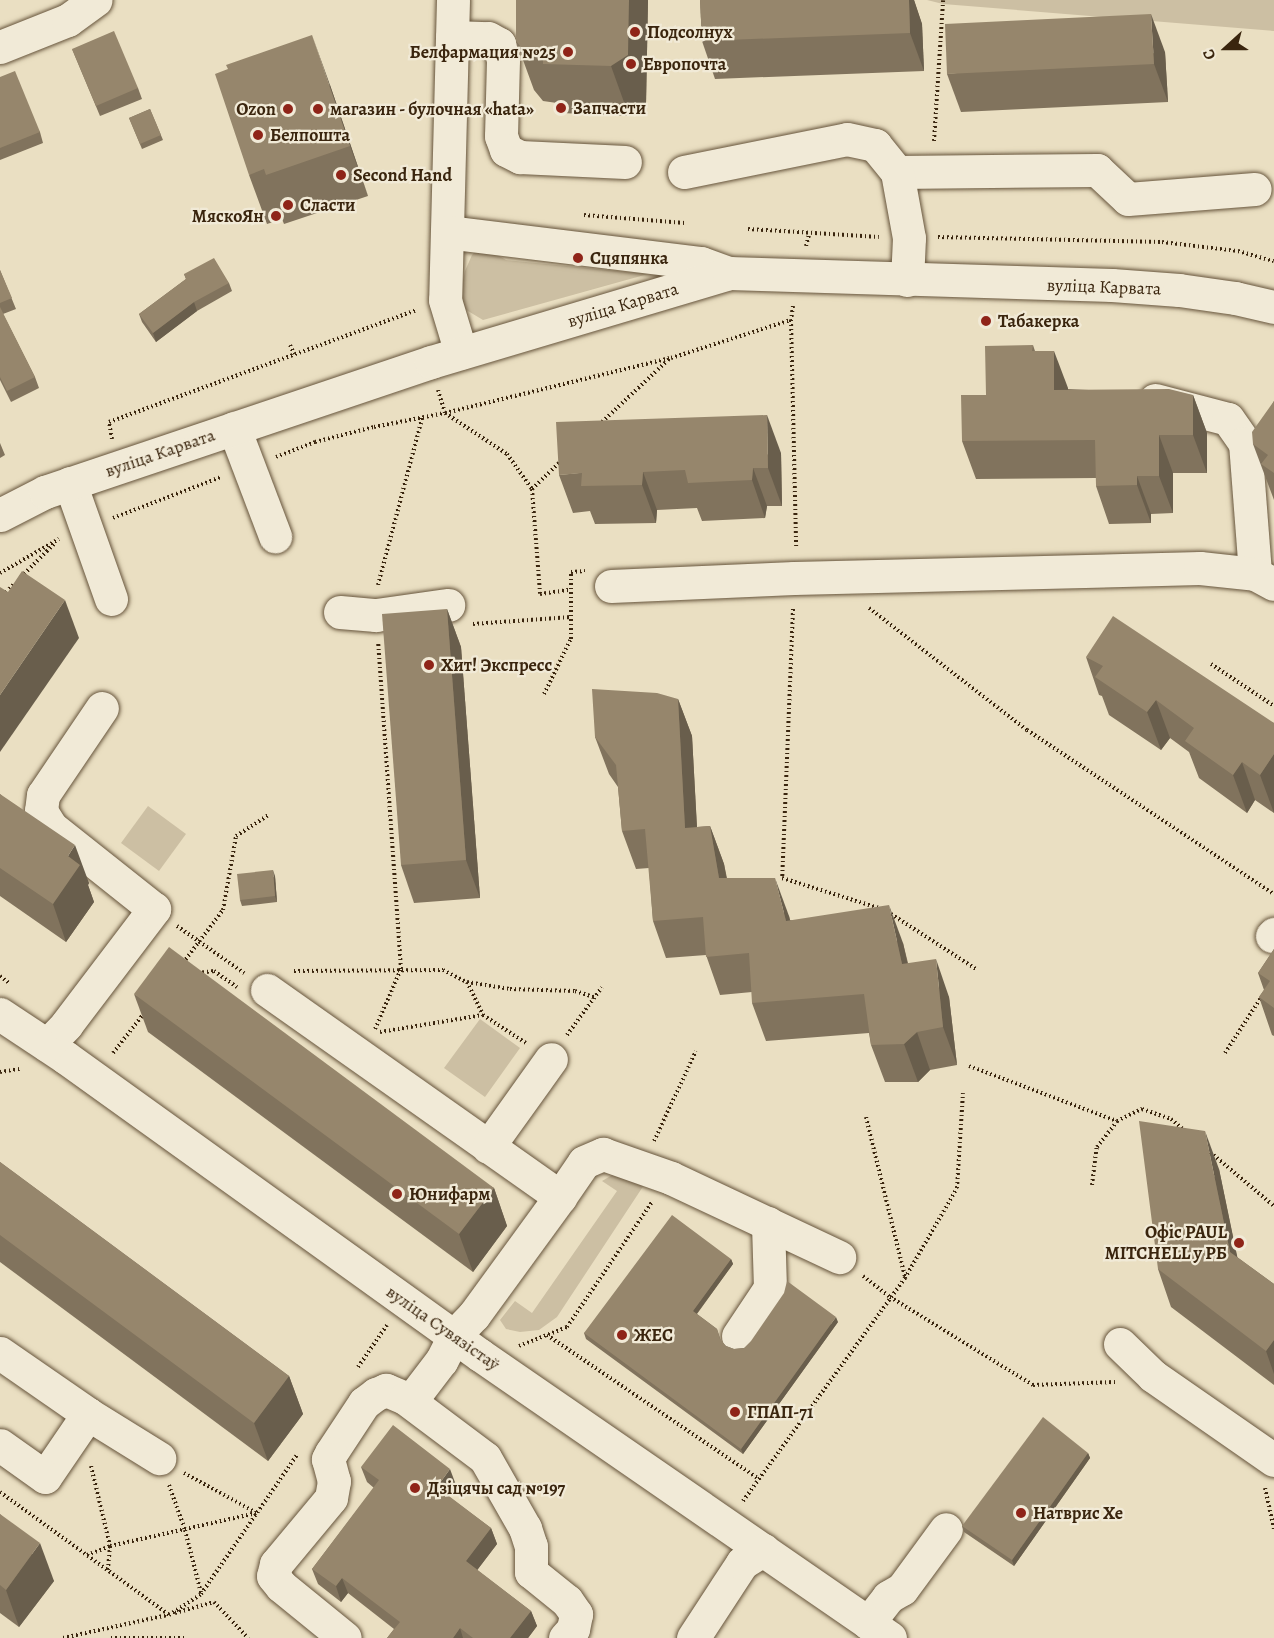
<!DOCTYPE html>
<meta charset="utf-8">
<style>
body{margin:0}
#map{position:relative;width:1274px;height:1638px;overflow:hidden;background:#eadfc2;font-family:Alegreya,serif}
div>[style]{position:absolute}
.green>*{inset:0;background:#ccbfa3}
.path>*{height:4px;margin-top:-2px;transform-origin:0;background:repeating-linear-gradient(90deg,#3a250e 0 1.5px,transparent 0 4.5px)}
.roads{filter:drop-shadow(0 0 2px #66543b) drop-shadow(0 0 2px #66543b)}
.minor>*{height:33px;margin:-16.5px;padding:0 16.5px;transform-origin:16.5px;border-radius:16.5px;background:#f1ead7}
.wall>*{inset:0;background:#81735d}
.shaded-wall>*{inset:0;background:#695e4c}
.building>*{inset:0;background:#96866c}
.dots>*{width:16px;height:16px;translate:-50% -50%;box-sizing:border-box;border:3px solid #f1ead7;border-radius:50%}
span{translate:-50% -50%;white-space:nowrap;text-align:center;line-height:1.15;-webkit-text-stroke:4.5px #f1ead7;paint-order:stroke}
.poi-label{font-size:18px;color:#3a250e;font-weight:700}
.left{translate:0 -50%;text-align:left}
.right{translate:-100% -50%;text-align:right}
.street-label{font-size:18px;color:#3a250e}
.north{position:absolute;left:1196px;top:18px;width:60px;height:60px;-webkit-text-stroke:4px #f1ead7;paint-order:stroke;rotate:249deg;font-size:16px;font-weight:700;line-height:24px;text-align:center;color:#3a250e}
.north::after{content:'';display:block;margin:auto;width:21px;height:27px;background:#3a250e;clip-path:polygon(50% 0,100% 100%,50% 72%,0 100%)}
</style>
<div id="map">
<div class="green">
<i style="clip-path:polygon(927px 0,1274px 0,1274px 31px,943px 4px)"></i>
<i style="clip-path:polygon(481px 245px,506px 260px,648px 274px,483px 320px,463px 308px,460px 294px,465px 271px,472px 255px)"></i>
<i style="clip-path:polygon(148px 806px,186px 834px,159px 871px,121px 843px)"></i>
<i style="clip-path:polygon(480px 1019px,520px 1048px,485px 1097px,444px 1068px)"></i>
<i style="clip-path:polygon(614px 1174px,644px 1185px,557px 1317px,539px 1330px,520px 1332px,506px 1329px,500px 1320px,515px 1301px,532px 1313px,617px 1191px,602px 1181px)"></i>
</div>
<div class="path">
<i style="left:934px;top:141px;width:141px;rotate:-86.3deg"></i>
<i style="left:584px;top:215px;width:101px;rotate:4.5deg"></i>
<i style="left:748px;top:229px;width:131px;rotate:3.5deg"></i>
<i style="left:938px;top:237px;width:224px;rotate:1.3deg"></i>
<i style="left:1162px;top:242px;width:77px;rotate:6.8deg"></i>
<i style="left:1238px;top:251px;width:37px;rotate:16deg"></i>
<i style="left:806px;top:246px;width:11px;rotate:-75deg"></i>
<i style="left:793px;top:306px;width:14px;rotate:98deg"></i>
<i style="left:791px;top:320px;width:227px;rotate:88.7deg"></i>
<i style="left:290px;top:345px;width:10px;rotate:66deg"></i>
<i style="left:438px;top:390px;width:24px;rotate:73deg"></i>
<i style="left:445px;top:413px;width:74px;rotate:33.5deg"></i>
<i style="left:507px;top:454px;width:43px;rotate:54.5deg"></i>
<i style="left:532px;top:489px;width:105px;rotate:85.6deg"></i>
<i style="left:540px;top:594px;width:30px;rotate:-8deg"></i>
<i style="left:602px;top:422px;width:92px;rotate:-43.2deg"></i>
<i style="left:112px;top:439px;width:17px;rotate:-100deg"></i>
<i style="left:109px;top:422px;width:327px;rotate:-20deg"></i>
<i style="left:276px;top:457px;width:42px;rotate:-21deg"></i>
<i style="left:315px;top:442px;width:61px;rotate:-14.3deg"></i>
<i style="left:374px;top:427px;width:72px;rotate:-11.2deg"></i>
<i style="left:445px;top:413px;width:233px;rotate:-13.7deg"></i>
<i style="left:671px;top:358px;width:126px;rotate:-17.6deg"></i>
<i style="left:532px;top:489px;width:42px;rotate:-44deg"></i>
<i style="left:113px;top:518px;width:116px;rotate:-20.8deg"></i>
<i style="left:0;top:573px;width:68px;rotate:-30deg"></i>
<i style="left:21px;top:577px;width:47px;rotate:-45deg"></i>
<i style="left:378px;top:585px;width:173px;rotate:-75.2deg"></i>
<i style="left:0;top:599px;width:21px;rotate:-47deg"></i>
<i style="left:869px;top:608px;width:200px;rotate:37.7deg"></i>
<i style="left:1027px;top:730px;width:296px;rotate:33.6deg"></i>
<i style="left:793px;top:609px;width:269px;rotate:92.3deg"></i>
<i style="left:782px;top:878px;width:102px;rotate:17.2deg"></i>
<i style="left:473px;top:624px;width:98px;rotate:-4.1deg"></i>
<i style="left:1211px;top:664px;width:76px;rotate:33.7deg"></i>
<i style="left:544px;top:694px;width:61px;rotate:-63.9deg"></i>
<i style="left:571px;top:639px;width:67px;rotate:-90deg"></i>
<i style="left:571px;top:572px;width:14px;rotate:-4deg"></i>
<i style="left:891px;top:914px;width:101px;rotate:32.9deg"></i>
<i style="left:177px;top:926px;width:82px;rotate:35deg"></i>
<i style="left:183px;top:963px;width:66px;rotate:-53deg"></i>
<i style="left:223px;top:910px;width:75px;rotate:-80deg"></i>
<i style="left:236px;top:836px;width:38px;rotate:-33deg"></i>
<i style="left:294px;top:971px;width:149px;rotate:-0.4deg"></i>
<i style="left:443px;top:970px;width:27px;rotate:27deg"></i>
<i style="left:467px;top:982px;width:44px;rotate:9.2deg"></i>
<i style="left:510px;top:989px;width:65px;rotate:1.8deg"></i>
<i style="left:575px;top:991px;width:20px;rotate:18deg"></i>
<i style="left:198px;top:973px;width:16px;rotate:-7deg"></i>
<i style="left:214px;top:971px;width:28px;rotate:35deg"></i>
<i style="left:0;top:976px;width:11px;rotate:38deg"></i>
<i style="left:467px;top:982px;width:37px;rotate:64deg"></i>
<i style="left:483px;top:1015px;width:51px;rotate:33.1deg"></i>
<i style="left:375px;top:1029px;width:65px;rotate:-66.6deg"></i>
<i style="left:401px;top:969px;width:326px;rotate:-94deg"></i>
<i style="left:380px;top:1032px;width:104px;rotate:-9.4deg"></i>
<i style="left:567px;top:1035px;width:59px;rotate:-53.9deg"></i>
<i style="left:113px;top:1053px;width:52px;rotate:-52deg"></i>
<i style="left:1225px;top:1053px;width:68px;rotate:-57deg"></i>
<i style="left:969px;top:1066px;width:158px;rotate:20.4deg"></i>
<i style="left:0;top:1072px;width:20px;rotate:-9deg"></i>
<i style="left:866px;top:1117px;width:165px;rotate:76.3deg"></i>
<i style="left:654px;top:1141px;width:99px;rotate:-65deg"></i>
<i style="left:1210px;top:1152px;width:84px;rotate:40.2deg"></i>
<i style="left:1092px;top:1185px;width:38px;rotate:-83deg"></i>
<i style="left:1097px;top:1147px;width:33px;rotate:-52deg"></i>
<i style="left:1117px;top:1121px;width:28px;rotate:-26deg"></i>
<i style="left:1142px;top:1109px;width:31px;rotate:19deg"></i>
<i style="left:1171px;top:1119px;width:17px;rotate:40deg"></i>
<i style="left:863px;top:1276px;width:34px;rotate:38deg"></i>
<i style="left:890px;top:1297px;width:168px;rotate:31.6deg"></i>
<i style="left:1033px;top:1385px;width:82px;rotate:-2.1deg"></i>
<i style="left:547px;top:1335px;width:256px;rotate:34.2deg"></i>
<i style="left:519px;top:1346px;width:52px;rotate:-21.6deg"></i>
<i style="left:567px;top:1327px;width:151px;rotate:-55.8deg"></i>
<i style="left:358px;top:1367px;width:51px;rotate:-55.4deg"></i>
<i style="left:91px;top:1466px;width:82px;rotate:76.6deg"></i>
<i style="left:110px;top:1546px;width:24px;rotate:95deg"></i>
<i style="left:184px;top:1473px;width:83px;rotate:28.7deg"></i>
<i style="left:169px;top:1485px;width:48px;rotate:70.4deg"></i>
<i style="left:185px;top:1530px;width:65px;rotate:75.7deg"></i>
<i style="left:1265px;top:1488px;width:42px;rotate:77.6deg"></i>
<i style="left:0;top:1492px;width:209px;rotate:36deg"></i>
<i style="left:169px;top:1615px;width:38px;rotate:-33deg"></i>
<i style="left:201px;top:1594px;width:169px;rotate:-55.4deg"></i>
<i style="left:743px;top:1501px;width:276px;rotate:-54deg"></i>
<i style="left:905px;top:1278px;width:104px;rotate:-60deg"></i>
<i style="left:957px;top:1188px;width:95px;rotate:-86.4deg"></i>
<i style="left:87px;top:1555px;width:25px;rotate:-21deg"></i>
<i style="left:110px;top:1546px;width:150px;rotate:-12.7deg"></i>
<i style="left:175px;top:1613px;width:41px;rotate:-15.8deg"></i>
<i style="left:214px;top:1602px;width:50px;rotate:46.6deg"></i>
<i style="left:63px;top:1638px;width:107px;rotate:-12.4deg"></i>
<i style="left:111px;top:1638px;width:76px"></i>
</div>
<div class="roads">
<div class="minor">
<i style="left:453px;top:0;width:300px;rotate:91.5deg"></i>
<i style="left:445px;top:300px;width:55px;rotate:73.2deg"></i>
<i style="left:452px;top:37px;width:36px;rotate:2deg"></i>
<i style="left:488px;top:38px;width:13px;rotate:29deg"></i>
<i style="left:499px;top:44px;width:16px;rotate:76deg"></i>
<i style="left:503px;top:60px;width:76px;rotate:91.5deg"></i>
<i style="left:501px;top:136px;width:15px;rotate:70deg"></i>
<i style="left:506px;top:150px;width:16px;rotate:27deg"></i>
<i style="left:520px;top:157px;width:105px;rotate:2.7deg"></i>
<i style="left:0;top:47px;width:73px;rotate:-21.7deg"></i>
<i style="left:68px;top:20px;width:34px;rotate:-36deg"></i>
<i style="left:684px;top:172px;width:166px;rotate:-11.4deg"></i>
<i style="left:847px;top:139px;width:29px;rotate:12deg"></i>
<i style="left:875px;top:145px;width:35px;rotate:51deg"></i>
<i style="left:897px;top:172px;width:200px;rotate:-0.6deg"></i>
<i style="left:1097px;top:170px;width:42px;rotate:43.1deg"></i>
<i style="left:1128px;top:199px;width:127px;rotate:-4.5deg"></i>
<i style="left:897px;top:172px;width:67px;rotate:79.7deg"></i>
<i style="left:909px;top:238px;width:42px;rotate:92.7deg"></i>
<i style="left:447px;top:232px;width:256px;rotate:7deg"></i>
<i style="left:701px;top:263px;width:30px;rotate:20deg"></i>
<i style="left:1155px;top:400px;width:75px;rotate:14.6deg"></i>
<i style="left:1228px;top:419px;width:29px;rotate:55deg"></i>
<i style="left:1245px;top:443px;width:131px;rotate:85.6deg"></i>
<i style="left:234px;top:428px;width:116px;rotate:69.2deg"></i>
<i style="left:70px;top:483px;width:123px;rotate:70.5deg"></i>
<i style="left:0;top:515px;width:51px;rotate:-27.1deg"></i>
<i style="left:45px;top:492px;width:407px;rotate:-18.6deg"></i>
<i style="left:431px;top:362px;width:311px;rotate:-16.6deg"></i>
<i style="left:729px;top:273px;width:383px;rotate:1.8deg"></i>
<i style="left:1112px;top:285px;width:67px;rotate:4.3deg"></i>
<i style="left:1179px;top:290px;width:57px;rotate:8.1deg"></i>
<i style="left:1235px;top:298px;width:40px;rotate:13deg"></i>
<i style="left:611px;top:586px;width:183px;rotate:-2.5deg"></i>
<i style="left:794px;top:578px;width:406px;rotate:-1.4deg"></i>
<i style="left:1200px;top:568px;width:55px;rotate:6.2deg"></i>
<i style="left:1255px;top:574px;width:21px;rotate:28deg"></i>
<i style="left:340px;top:612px;width:36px;rotate:5deg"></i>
<i style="left:376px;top:615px;width:73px;rotate:-7.9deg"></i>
<i style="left:1272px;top:936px;width:3px;rotate:-45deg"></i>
<i style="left:267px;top:990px;width:359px;rotate:35.2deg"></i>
<i style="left:560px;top:1197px;width:146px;rotate:126.1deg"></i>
<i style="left:474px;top:1315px;width:29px;rotate:134deg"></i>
<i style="left:454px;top:1336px;width:28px;rotate:117deg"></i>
<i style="left:441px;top:1361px;width:43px;rotate:127.4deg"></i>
<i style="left:415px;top:1395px;width:10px;rotate:163deg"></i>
<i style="left:405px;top:1398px;width:21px;rotate:-157deg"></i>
<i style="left:386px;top:1390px;width:11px;rotate:158deg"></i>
<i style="left:376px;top:1394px;width:15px;rotate:143deg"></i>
<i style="left:364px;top:1403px;width:60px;rotate:123.4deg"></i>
<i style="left:331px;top:1453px;width:7px;rotate:117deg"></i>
<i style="left:328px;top:1459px;width:23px;rotate:75deg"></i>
<i style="left:334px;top:1481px;width:17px;rotate:100deg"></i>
<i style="left:331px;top:1498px;width:86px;rotate:129.8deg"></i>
<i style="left:276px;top:1564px;width:12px;rotate:104deg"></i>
<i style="left:273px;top:1576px;width:13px;rotate:51deg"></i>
<i style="left:281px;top:1586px;width:82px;rotate:39.1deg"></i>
<i style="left:0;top:1014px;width:78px;rotate:33.5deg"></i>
<i style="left:65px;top:1057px;width:511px;rotate:35.68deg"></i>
<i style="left:480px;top:1355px;width:498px;rotate:34.6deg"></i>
<i style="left:47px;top:1045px;width:28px;rotate:-46deg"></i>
<i style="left:66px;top:1025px;width:146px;rotate:-52.8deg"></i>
<i style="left:154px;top:909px;width:132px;rotate:-141.5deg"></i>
<i style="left:51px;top:827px;width:19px;rotate:-122deg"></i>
<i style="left:41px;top:811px;width:16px;rotate:-83deg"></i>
<i style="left:43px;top:795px;width:105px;rotate:-55.9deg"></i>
<i style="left:488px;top:1147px;width:108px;rotate:-54.4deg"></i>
<i style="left:560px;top:1197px;width:42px;rotate:-55.6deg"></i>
<i style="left:584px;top:1162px;width:21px;rotate:-23deg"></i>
<i style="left:603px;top:1154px;width:72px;rotate:19.4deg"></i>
<i style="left:671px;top:1178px;width:186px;rotate:25.2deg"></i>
<i style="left:738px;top:1336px;width:58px;rotate:-56.3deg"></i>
<i style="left:770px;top:1288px;width:65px;rotate:-91.8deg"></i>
<i style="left:1120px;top:1344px;width:46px;rotate:44.1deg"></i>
<i style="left:1153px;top:1376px;width:147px;rotate:34.8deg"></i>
<i style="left:0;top:1353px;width:107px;rotate:34.7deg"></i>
<i style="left:88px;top:1414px;width:76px;rotate:124.3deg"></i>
<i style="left:45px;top:1477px;width:55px;rotate:-144.6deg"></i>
<i style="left:405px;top:1398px;width:100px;rotate:36.9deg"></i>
<i style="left:485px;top:1458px;width:81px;rotate:60.3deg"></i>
<i style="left:525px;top:1528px;width:19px;rotate:72deg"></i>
<i style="left:531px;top:1546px;width:26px;rotate:90deg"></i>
<i style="left:531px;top:1572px;width:46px;rotate:38.9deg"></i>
<i style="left:567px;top:1601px;width:16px;rotate:55deg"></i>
<i style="left:576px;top:1614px;width:15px;rotate:101deg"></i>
<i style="left:573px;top:1629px;width:12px;rotate:132deg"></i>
<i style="left:88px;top:1414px;width:84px;rotate:31.8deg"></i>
<i style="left:868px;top:1623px;width:33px;rotate:-52deg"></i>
<i style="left:888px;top:1597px;width:16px;rotate:-30deg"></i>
<i style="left:902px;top:1589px;width:74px;rotate:-53.7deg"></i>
<i style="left:693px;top:1638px;width:90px;rotate:-56.8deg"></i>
<i style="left:742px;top:1563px;width:25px;rotate:-32deg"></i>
</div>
</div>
<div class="wall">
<i style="clip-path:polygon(516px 0,648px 0,646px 104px,629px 116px,561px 113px,557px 103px,543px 101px,534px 90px,516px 41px)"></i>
<i style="clip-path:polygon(700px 0,914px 0,922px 24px,924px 71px,715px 79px,702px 41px)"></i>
<i style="clip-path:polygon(72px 49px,138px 88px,142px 99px,100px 116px)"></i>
<i style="clip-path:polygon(1165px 52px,1168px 102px,961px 112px,947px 74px)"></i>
<i style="clip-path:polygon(0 77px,40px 132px,43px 143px,0 160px)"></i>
<i style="clip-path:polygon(330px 85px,368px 196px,284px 224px,282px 219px,267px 224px,249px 175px)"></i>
<i style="clip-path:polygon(150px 109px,163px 140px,142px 149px,129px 118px)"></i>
<i style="clip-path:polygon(0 270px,16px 309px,3px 314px,35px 377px,39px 388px,11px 402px,0 380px)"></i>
<i style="clip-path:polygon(184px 274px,229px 283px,232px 291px,197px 311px,156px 342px,142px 322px,139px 314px,186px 279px)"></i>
<i style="clip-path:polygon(1033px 345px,1035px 351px,1068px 389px,1193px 395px,1207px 433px,1207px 473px,1173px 473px,1173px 513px,1151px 514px,1151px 523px,1109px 524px,1096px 486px,1096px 478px,976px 479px,962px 441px,986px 395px)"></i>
<i style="clip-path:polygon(1274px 401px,1274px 500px,1253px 444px)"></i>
<i style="clip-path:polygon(0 443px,5px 455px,0 458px)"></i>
<i style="clip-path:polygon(781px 453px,782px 506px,767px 506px,765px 518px,702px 521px,697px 508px,657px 510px,656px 523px,595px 524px,590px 511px,573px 513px,559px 475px)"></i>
<i style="clip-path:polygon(447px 609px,461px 647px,480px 898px,414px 903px,401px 865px)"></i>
<i style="clip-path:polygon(1086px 657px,1274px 723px,1274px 813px,1255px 800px,1247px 813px,1199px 778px,1189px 752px,1170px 738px,1161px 750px,1109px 715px,1102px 696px,1099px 695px)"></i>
<i style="clip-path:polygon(678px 699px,692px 736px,697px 827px,710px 826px,724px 864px,727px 878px,789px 916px,790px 920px,903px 943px,908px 963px,949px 997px,957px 1065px,930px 1070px,918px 1082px,885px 1082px,871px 1045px,869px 1033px,766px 1041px,752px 1003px,752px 992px,720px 995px,706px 955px,666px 958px,653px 921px,649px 868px,636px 869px,622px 831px,618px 787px,609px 774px,595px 737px)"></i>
<i style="clip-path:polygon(0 794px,89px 883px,88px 885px,94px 902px,66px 942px,0 896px)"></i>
<i style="clip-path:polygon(275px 876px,277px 902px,242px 906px,240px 900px)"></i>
<i style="clip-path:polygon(1274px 949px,1274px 1036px,1272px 1035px,1259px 997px,1264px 990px,1258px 973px)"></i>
<i style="clip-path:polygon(134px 994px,494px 1188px,507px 1226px,473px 1272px,148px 1032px)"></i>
<i style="clip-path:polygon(0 1162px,289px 1376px,303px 1414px,268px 1461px,0 1262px)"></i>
<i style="clip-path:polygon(1219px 1169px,1237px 1257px,1274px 1284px,1274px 1385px,1171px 1307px,1158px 1269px)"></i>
<i style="clip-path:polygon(731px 1259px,733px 1264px,697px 1314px,717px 1329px,721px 1341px,726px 1346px,734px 1349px,744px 1348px,838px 1322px,743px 1454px,586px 1339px,584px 1333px)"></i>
<i style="clip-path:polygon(1088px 1453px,1090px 1458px,1014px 1566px,964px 1532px,962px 1526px)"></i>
<i style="clip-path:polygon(361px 1467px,456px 1485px,448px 1496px,491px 1528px,497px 1544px,477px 1570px,531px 1611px,537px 1626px,528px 1638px,387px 1638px,394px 1629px,348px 1593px,341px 1602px,318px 1584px,312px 1569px,374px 1488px,367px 1482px)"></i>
<i style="clip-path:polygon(0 1514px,54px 1581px,19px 1627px,0 1613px)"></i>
</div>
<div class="shaded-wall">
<i style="clip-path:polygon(629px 0,648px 0,646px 104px,629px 116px,611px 66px)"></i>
<i style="clip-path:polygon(909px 0,914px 0,922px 24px,924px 71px,910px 33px)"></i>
<i style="clip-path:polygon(1151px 14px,1165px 52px,1168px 102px,1154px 64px)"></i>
<i style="clip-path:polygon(312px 35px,330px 85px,368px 196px,350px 146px)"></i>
<i style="clip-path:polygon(194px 302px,197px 311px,156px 342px,153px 333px)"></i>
<i style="clip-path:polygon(1054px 351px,1068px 388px,1068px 427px,1054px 390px)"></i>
<i style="clip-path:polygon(1193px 395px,1207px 433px,1207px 473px,1193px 435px)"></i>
<i style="clip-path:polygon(767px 415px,781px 453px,782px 506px,768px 468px)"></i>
<i style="clip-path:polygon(1159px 435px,1173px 473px,1173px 513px,1159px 476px)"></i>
<i style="clip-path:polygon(753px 468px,767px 506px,765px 518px,752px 480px)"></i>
<i style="clip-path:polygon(643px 472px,657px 510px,656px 523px,642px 485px)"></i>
<i style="clip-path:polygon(1137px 476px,1151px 514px,1151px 523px,1137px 485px)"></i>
<i style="clip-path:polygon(65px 600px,79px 638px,0 752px,0 695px)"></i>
<i style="clip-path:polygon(447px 609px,461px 647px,480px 898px,466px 860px)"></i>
<i style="clip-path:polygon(678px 699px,692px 736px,699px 866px,685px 828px)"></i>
<i style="clip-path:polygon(1156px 700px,1170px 738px,1161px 750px,1147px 712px)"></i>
<i style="clip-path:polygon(1274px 754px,1274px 813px,1260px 775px)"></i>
<i style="clip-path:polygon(1242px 762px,1255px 800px,1247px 813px,1233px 775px)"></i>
<i style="clip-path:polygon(710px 826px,724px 864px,733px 916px,719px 878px)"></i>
<i style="clip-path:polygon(75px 845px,89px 883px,88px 885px,94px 902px,66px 942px,53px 904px,68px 856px)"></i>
<i style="clip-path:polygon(273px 870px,275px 876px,277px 902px,275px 896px)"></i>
<i style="clip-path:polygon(775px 878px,789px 916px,799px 959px,786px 921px)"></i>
<i style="clip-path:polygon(889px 905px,903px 943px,916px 1002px,902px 964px)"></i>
<i style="clip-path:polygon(936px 959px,949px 997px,957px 1065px,943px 1027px)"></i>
<i style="clip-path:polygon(917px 1032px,930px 1070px,918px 1082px,904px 1044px)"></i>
<i style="clip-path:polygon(1205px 1131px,1219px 1169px,1244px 1289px,1230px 1252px)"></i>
<i style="clip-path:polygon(494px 1188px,507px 1226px,473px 1272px,459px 1234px)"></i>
<i style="clip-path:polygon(731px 1259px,733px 1264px,695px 1316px,693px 1311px)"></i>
<i style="clip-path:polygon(836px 1317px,838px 1322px,743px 1454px,741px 1449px)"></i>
<i style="clip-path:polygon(1274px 1340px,1274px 1374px,1266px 1351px)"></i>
<i style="clip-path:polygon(289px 1376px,303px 1414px,268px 1461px,254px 1423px)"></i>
<i style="clip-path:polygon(1088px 1453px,1090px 1458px,1014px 1566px,1012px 1560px)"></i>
<i style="clip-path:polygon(450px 1469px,456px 1485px,443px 1503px,437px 1487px)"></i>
<i style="clip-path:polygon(491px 1528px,497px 1544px,472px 1577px,466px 1561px)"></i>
<i style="clip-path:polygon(40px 1543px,54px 1581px,19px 1627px,6px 1590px)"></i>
<i style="clip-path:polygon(342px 1578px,348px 1593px,341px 1602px,336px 1586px)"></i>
<i style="clip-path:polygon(531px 1611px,537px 1626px,528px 1638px,510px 1638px)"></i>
<i style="clip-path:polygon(460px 1628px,463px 1638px,453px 1638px)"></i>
</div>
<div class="building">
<i style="clip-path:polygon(516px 0,629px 0,628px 55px,611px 66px,543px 64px,543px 53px,525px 52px,516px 41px)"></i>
<i style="clip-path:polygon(700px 0,909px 0,910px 33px,702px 41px)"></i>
<i style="clip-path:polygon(1151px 14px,1154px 64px,947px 74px,945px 24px)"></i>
<i style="clip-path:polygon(114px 31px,138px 88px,96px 106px,72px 49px)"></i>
<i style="clip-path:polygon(312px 35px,350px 146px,266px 175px,264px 169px,249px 175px,215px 74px,228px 69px,226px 65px)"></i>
<i style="clip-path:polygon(15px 71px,40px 132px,0 148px,0 77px)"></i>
<i style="clip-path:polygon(150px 109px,161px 135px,140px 144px,129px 118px)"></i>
<i style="clip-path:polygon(214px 258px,229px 283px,194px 302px,153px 333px,139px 314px,186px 279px,184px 274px)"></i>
<i style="clip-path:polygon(0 270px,12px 298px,0 303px)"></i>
<i style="clip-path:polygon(0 307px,35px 377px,7px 391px,0 377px)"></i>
<i style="clip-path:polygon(1033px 345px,1032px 351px,1054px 351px,1054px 390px,1169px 389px,1193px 395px,1193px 435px,1159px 435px,1159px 476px,1137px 476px,1137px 485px,1096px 486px,1095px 440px,962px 441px,961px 395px,986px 395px,985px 346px)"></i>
<i style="clip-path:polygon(1274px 401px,1274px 473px,1261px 464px,1268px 455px,1253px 444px,1252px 432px)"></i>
<i style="clip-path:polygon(767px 415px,768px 468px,753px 468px,752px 480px,688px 483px,685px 470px,643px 472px,642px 485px,581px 486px,582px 473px,559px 475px,556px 422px)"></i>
<i style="clip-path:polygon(22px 571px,65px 600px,0 695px,0 587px,8px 592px)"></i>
<i style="clip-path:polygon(447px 609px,466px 860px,401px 865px,382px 614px)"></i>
<i style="clip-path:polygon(1113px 616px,1274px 723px,1274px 754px,1260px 775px,1242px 762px,1233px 775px,1185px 741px,1194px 728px,1156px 700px,1147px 712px,1095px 677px,1103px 666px,1086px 657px)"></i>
<i style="clip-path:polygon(592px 689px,657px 693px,678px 699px,685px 828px,710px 826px,719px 878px,775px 878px,786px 921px,889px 905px,902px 964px,936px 959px,943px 1027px,917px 1032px,904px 1044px,871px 1045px,864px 994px,752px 1003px,749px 953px,706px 957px,703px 917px,653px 921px,645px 829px,622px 831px,616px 765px,595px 737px)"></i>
<i style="clip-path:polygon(0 794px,75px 845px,68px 856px,80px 865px,53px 904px,0 868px)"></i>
<i style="clip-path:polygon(273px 870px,275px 896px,240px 900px,237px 874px)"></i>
<i style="clip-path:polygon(169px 947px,494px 1188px,459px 1234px,134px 994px)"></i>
<i style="clip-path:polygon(1274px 949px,1274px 1008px,1259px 997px,1270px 981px,1258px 973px)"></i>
<i style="clip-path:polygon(1139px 1121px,1205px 1131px,1230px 1252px,1274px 1284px,1274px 1340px,1266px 1351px,1158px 1269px)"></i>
<i style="clip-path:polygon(0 1162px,289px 1376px,254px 1423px,0 1235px)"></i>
<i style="clip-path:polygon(672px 1215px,731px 1259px,693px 1311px,717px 1329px,720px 1339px,726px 1346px,734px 1349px,744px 1348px,751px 1341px,784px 1293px,787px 1281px,836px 1317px,741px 1449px,584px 1333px)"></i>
<i style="clip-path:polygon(1043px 1417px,1088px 1453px,1012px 1560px,962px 1526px)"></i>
<i style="clip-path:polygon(393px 1425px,450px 1469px,437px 1487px,491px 1528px,466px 1561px,531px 1611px,510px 1638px,473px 1638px,460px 1628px,453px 1638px,387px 1638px,400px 1622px,342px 1578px,336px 1586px,312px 1569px,379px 1480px,361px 1467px)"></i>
<i style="clip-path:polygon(0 1514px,40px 1543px,6px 1590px,0 1585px)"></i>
</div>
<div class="dots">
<i style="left:635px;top:32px;background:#8f2418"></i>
<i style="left:568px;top:52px;background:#8f2418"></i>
<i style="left:631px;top:64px;background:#8f2418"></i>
<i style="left:561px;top:108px;background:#8f2418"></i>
<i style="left:288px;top:109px;background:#8f2418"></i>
<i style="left:318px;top:109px;background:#8f2418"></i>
<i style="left:258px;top:135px;background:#8f2418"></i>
<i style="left:341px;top:175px;background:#8f2418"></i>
<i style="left:288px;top:205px;background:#8f2418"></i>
<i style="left:276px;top:216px;background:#8f2418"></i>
<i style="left:578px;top:258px;background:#8f2418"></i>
<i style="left:986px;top:321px;background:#8f2418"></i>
<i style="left:429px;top:665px;background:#8f2418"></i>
<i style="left:397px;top:1194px;background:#8f2418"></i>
<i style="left:1239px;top:1243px;background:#8f2418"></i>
<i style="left:622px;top:1335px;background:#8f2418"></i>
<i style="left:735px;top:1412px;background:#8f2418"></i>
<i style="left:415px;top:1488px;background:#8f2418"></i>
<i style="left:1021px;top:1513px;background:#8f2418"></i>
</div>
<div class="poi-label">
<span class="left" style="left:647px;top:32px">Подсолнух</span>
<span class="right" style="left:556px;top:52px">Белфармация №25</span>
<span class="left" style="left:643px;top:64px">Европочта</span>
<span class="left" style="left:573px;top:108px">Запчасти</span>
<span class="right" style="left:276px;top:109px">Ozon</span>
<span class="left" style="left:330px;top:109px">магазин - булочная «hata»</span>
<span class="left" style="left:270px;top:135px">Белпошта</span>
<span class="left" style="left:353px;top:175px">Second Hand</span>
<span class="left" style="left:300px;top:205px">Сласти</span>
<span class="right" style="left:264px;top:216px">МяскоЯн</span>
<span class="left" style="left:590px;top:258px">Сцяпянка</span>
<span class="left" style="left:998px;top:321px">Табакерка</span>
<span class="left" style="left:441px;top:665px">Хит! Экспресс</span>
<span class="left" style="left:409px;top:1194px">Юнифарм</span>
<span class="right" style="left:1227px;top:1243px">Офіс PAUL<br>MITCHELL у РБ</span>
<span class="left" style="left:634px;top:1335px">ЖЕС</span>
<span class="left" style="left:747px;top:1412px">ГПАП-71</span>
<span class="left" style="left:427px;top:1488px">Дзіцячы сад №197</span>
<span class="left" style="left:1033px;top:1513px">Натврис Хе</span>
</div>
<div class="street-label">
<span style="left:1104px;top:287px;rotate:2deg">вуліца Карвата</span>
<span style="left:623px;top:305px;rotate:-17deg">вуліца Карвата</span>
<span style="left:160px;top:453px;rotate:-19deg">вуліца Карвата</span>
<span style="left:443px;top:1328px;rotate:35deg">вуліца Сувязістаў</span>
</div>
<div class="north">С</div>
</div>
